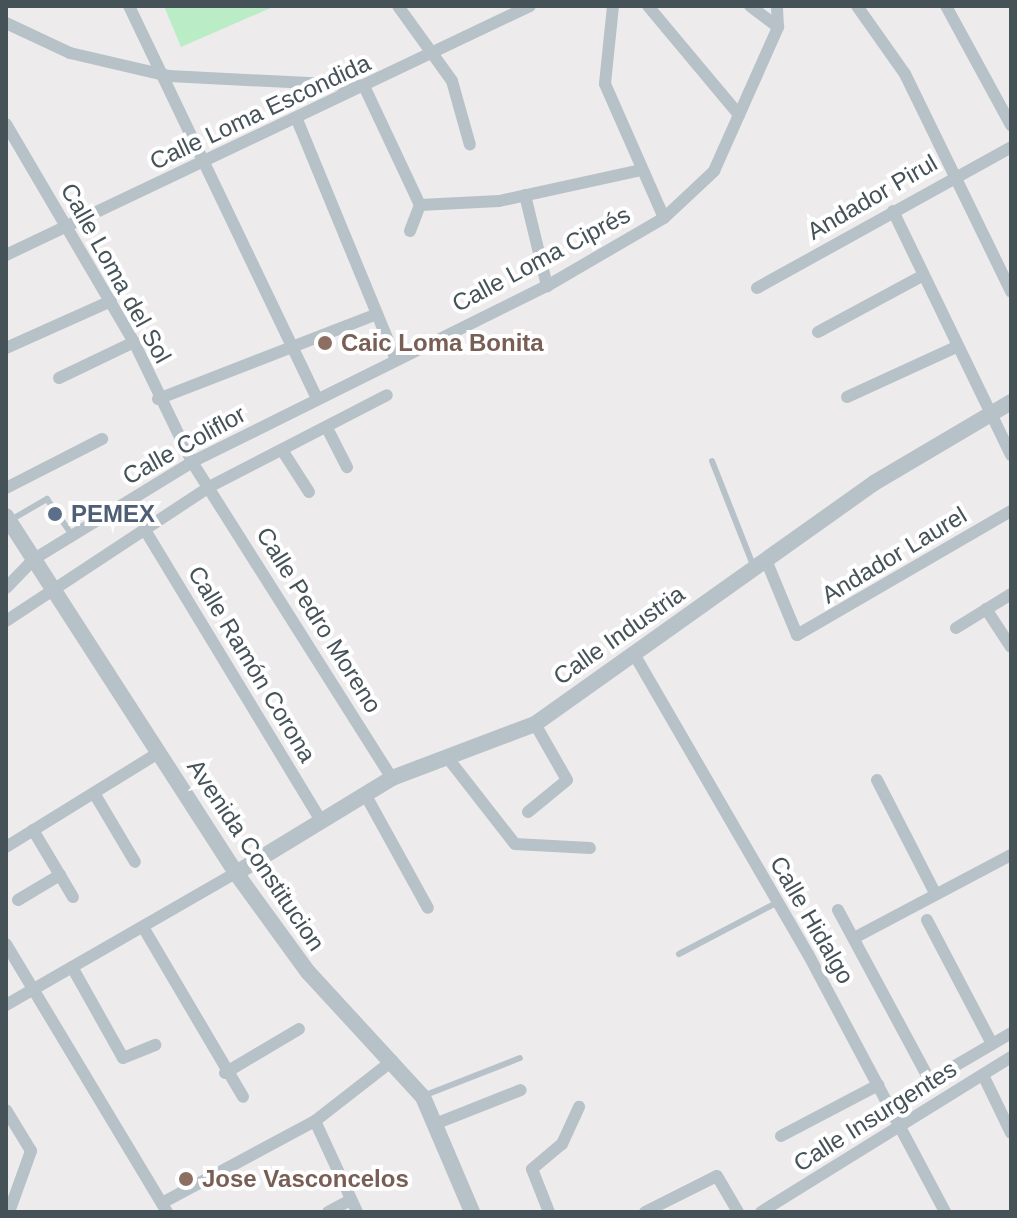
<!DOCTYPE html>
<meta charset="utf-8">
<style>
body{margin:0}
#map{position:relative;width:1017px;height:1218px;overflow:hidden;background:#eeebec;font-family:Arial,sans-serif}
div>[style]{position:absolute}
.green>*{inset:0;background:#baecc5}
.service>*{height:6px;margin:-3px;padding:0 3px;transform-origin:3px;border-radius:3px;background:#b7c2c8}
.minor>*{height:12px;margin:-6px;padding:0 6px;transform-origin:6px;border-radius:6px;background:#b7c2c8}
.tertiary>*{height:16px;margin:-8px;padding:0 8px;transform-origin:8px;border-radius:8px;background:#b7c2c8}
.dots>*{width:22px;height:22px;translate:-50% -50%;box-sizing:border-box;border:4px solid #fff;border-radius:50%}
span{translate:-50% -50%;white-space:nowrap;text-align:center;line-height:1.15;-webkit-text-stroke:8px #fff;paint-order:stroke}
.street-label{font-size:24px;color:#455258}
.education-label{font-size:24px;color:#785e54;font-weight:700}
.left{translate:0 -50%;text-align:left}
.service-label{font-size:24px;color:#4e5e75;font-weight:700}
.frame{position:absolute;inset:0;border:8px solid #455258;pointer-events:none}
</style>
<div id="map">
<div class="green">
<i style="clip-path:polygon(164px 6px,275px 6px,181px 47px)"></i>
</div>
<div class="service">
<i style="left:712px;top:461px;width:112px;rotate:68.5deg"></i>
<i style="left:9px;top:521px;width:44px;rotate:-30.1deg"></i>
<i style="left:47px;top:499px;width:44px;rotate:55.2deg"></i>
<i style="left:679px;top:954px;width:110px;rotate:-27.7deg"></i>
<i style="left:423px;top:1096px;width:104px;rotate:-21.4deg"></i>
</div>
<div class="minor">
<i style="left:129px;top:6px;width:435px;rotate:64.4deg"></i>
<i style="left:398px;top:6px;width:92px;rotate:54.2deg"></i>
<i style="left:452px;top:81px;width:66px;rotate:74.3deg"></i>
<i style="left:613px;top:6px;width:78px;rotate:95.9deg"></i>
<i style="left:605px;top:84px;width:146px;rotate:66.2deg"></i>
<i style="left:648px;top:6px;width:142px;rotate:50.1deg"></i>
<i style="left:750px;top:6px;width:35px;rotate:37deg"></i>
<i style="left:857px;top:6px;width:83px;rotate:54.8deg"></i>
<i style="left:905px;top:74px;width:242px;rotate:64deg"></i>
<i style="left:946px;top:6px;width:136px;rotate:61.4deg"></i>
<i style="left:6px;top:23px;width:71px;rotate:25.1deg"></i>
<i style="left:70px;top:53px;width:102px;rotate:13.1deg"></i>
<i style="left:169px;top:76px;width:195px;rotate:2.9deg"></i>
<i style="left:364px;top:86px;width:132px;rotate:64.8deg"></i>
<i style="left:298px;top:122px;width:257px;rotate:67.6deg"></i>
<i style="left:6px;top:124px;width:253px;rotate:59.6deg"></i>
<i style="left:134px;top:342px;width:133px;rotate:64.2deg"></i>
<i style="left:192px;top:462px;width:374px;rotate:57.7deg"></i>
<i style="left:525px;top:195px;width:94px;rotate:76.4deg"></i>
<i style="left:420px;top:205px;width:79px;rotate:-2.9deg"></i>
<i style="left:499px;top:201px;width:145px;rotate:-12.3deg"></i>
<i style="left:893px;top:211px;width:271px;rotate:64.2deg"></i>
<i style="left:410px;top:231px;width:28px;rotate:-69deg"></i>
<i style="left:6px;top:255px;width:580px;rotate:-25.42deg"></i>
<i style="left:757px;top:288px;width:291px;rotate:-29deg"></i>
<i style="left:818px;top:332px;width:118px;rotate:-28.3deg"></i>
<i style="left:6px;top:348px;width:115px;rotate:-24.1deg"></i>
<i style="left:59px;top:378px;width:83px;rotate:-25.6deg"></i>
<i style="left:847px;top:397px;width:120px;rotate:-24.6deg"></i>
<i style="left:158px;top:399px;width:235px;rotate:-21.2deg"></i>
<i style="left:327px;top:428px;width:44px;rotate:62.9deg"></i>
<i style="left:282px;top:450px;width:50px;rotate:57.3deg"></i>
<i style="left:6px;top:488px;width:108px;rotate:-27deg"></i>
<i style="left:145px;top:530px;width:340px;rotate:58.8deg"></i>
<i style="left:766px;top:560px;width:81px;rotate:67.5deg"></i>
<i style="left:797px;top:635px;width:247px;rotate:-30.1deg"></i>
<i style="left:6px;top:588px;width:40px;rotate:-46deg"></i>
<i style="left:34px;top:559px;width:185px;rotate:-31.5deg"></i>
<i style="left:192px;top:462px;width:396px;rotate:-26.4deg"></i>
<i style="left:547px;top:286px;width:135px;rotate:-30.2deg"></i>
<i style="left:664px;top:218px;width:69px;rotate:-43.2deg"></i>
<i style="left:714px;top:171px;width:158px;rotate:-66deg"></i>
<i style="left:778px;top:27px;width:21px;rotate:-93deg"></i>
<i style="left:986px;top:609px;width:45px;rotate:56.7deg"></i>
<i style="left:6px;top:621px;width:243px;rotate:-33.4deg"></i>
<i style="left:209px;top:487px;width:200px;rotate:-27.3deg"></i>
<i style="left:956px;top:628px;width:65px;rotate:-31.7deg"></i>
<i style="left:634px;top:654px;width:347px;rotate:59.9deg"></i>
<i style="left:808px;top:954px;width:292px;rotate:62deg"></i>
<i style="left:447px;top:757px;width:110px;rotate:52deg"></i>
<i style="left:515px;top:844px;width:75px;rotate:3.1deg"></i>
<i style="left:877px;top:780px;width:125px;rotate:62.8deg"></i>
<i style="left:94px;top:793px;width:80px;rotate:59.3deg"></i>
<i style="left:365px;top:794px;width:130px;rotate:61.1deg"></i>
<i style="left:528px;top:812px;width:50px;rotate:-39.4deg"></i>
<i style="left:567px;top:780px;width:64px;rotate:-119.7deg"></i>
<i style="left:33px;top:830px;width:78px;rotate:59.2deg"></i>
<i style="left:6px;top:847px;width:179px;rotate:-31.7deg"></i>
<i style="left:18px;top:900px;width:49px;rotate:-30.8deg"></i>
<i style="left:838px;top:910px;width:194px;rotate:61.7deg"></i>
<i style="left:927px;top:920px;width:140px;rotate:62.3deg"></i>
<i style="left:143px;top:927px;width:197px;rotate:59.5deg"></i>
<i style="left:854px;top:938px;width:178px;rotate:-27.9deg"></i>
<i style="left:6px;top:944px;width:313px;rotate:59deg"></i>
<i style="left:72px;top:967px;width:104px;rotate:60.7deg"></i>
<i style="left:123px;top:1058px;width:35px;rotate:-22deg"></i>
<i style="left:6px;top:1005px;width:265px;rotate:-29.9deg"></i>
<i style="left:225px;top:1073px;width:86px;rotate:-30.7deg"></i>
<i style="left:983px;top:1075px;width:64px;rotate:64.2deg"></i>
<i style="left:888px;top:1105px;width:143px;rotate:-30.3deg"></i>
<i style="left:6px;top:1110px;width:48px;rotate:58.6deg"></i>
<i style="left:31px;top:1151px;width:65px;rotate:109.8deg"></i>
<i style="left:315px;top:1121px;width:100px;rotate:65.2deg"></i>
<i style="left:435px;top:1124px;width:92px;rotate:-21.6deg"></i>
<i style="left:781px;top:1136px;width:110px;rotate:-27.7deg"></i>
<i style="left:162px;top:1203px;width:174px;rotate:-28.2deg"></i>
<i style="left:315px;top:1121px;width:98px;rotate:-37.9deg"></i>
<i style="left:328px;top:1212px;width:26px;rotate:-28deg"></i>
<i style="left:549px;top:1212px;width:46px;rotate:-111.6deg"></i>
<i style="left:532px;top:1169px;width:39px;rotate:-40deg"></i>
<i style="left:562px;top:1144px;width:41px;rotate:-65.3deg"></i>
<i style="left:645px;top:1212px;width:80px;rotate:-26.6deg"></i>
<i style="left:717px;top:1176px;width:42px;rotate:59.7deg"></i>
<i style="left:761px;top:1212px;width:294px;rotate:-31.8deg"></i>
</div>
<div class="tertiary">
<i style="left:6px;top:516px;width:425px;rotate:57.2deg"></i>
<i style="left:236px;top:873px;width:122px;rotate:54deg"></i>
<i style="left:308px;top:972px;width:170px;rotate:47.4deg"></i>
<i style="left:423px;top:1097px;width:125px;rotate:66.9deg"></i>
<i style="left:236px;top:873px;width:183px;rotate:-31.3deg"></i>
<i style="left:392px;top:778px;width:153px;rotate:-20.7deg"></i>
<i style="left:535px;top:724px;width:416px;rotate:-35.4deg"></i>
<i style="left:874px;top:483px;width:159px;rotate:-30.6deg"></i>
</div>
<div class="dots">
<i style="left:325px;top:343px;background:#8d6e63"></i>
<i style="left:55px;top:514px;background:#5c6f8a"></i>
<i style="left:186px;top:1179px;background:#8d6e63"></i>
</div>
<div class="street-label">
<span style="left:260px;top:112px;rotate:-25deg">Calle Loma Escondida</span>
<span style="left:872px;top:197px;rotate:-30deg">Andador Pirul</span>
<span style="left:541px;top:259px;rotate:-28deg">Calle Loma Ciprés</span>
<span style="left:116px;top:273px;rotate:61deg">Calle Loma del Sol</span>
<span style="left:184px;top:445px;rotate:-29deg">Calle Coliflor</span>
<span style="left:894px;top:555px;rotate:-31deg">Andador Laurel</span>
<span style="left:319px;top:620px;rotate:58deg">Calle Pedro Moreno</span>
<span style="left:619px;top:635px;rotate:-35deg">Calle Industria</span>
<span style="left:252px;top:664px;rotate:59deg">Calle Ramón Corona</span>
<span style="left:256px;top:855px;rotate:56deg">Avenida Constitucion</span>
<span style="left:812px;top:920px;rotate:60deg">Calle Hidalgo</span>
<span style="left:875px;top:1116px;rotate:-32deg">Calle Insurgentes</span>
</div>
<div class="education-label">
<span class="left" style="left:341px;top:343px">Caic Loma Bonita</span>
<span class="left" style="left:202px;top:1179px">Jose Vasconcelos</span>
</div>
<div class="service-label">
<span class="left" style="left:71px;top:514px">PEMEX</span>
</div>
<div class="frame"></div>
</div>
